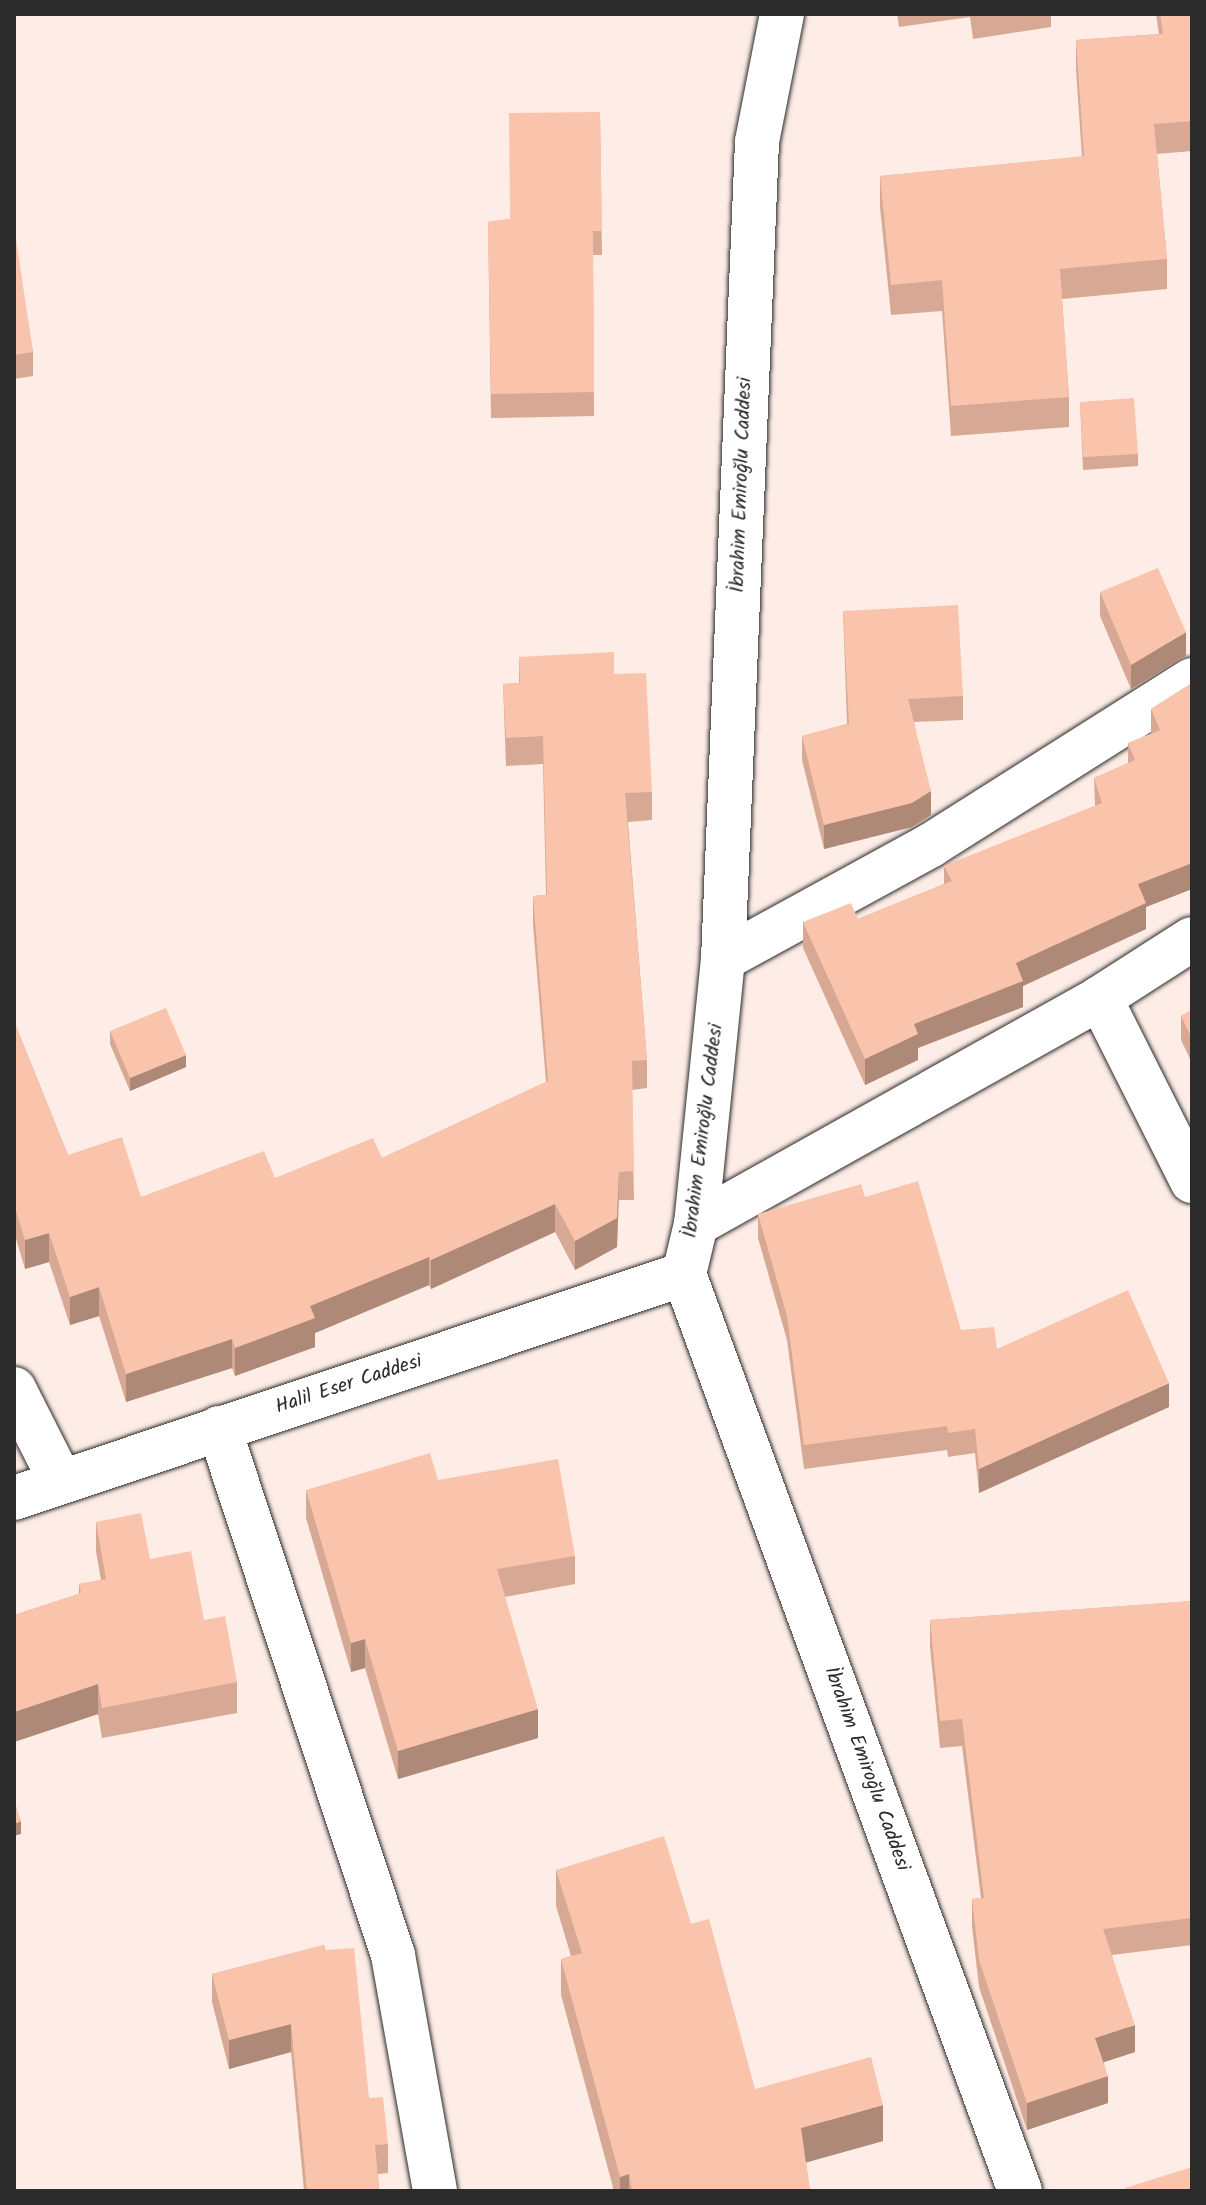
<!DOCTYPE html>
<meta charset="utf-8">
<style>
body{margin:0}
#map{position:relative;width:1206px;height:2205px;overflow:hidden;background:#feede6;font-family:Kalam,sans-serif}
div>[style]{position:absolute}
.roads{filter:drop-shadow(0 0 2px #2b2b2b) drop-shadow(0 0 2px #2b2b2b)}
.street>*{height:44px;margin:-22px;padding:0 22px;transform-origin:22px;border-radius:22px;background:#fff}
.secondary>*{height:44px;margin:-22px;padding:0 22px;transform-origin:22px;border-radius:22px;background:#fff}
.wall>*{inset:0;background:#d7a994}
.shaded-wall>*{inset:0;background:#af8978}
.building>*{inset:0;background:#fac4ac}
span{translate:-50% -50%;white-space:nowrap;text-align:center;line-height:1.15;-webkit-text-stroke:6px #fff;paint-order:stroke}
.street-label{font-size:20px;color:#2b2b2b}
.frame{position:absolute;inset:0;border:16px solid #2b2b2b;pointer-events:none}
</style>
<div id="map">
<div class="roads">
<div class="street">
<i style="left:723px;top:959px;width:237px;rotate:-28.7deg"></i>
<i style="left:931px;top:845px;width:309px;rotate:-32.3deg"></i>
<i style="left:1100px;top:998px;width:205px;rotate:63.3deg"></i>
<i style="left:696px;top:1224px;width:463px;rotate:-29.2deg"></i>
<i style="left:1100px;top:998px;width:109px;rotate:-32.7deg"></i>
<i style="left:14px;top:1389px;width:102px;rotate:63.2deg"></i>
<i style="left:219px;top:1428px;width:555px;rotate:71.73deg"></i>
<i style="left:393px;top:1955px;width:240px;rotate:79.9deg"></i>
</div>
<div class="secondary">
<i style="left:782px;top:14px;width:130px;rotate:101.1deg"></i>
<i style="left:757px;top:142px;width:818px;rotate:92.38deg"></i>
<i style="left:723px;top:959px;width:266px;rotate:95.8deg"></i>
<i style="left:696px;top:1224px;width:51px;rotate:103.5deg"></i>
<i style="left:684px;top:1274px;width:977px;rotate:69.88deg"></i>
<i style="left:14px;top:1498px;width:706px;rotate:-18.49deg"></i>
</div>
</div>
<div class="wall">
<i style="clip-path:polygon(897px 14px,1051px 14px,1051px 27px,973px 39px,970px 17px,899px 27px)"></i>
<i style="clip-path:polygon(1156px 14px,1192px 14px,1192px 151px,1157px 154px,1167px 259px,1167px 289px,1062px 299px,1069px 397px,1069px 427px,951px 436px,942px 311px,891px 315px,880px 207px,880px 176px,1082px 157px,1076px 70px,1076px 40px,1159px 34px)"></i>
<i style="clip-path:polygon(600px 112px,602px 255px,593px 255px,594px 416px,491px 418px,488px 222px,510px 219px)"></i>
<i style="clip-path:polygon(14px 239px,33px 352px,33px 376px,14px 379px)"></i>
<i style="clip-path:polygon(1080px 402px,1138px 454px,1138px 466px,1083px 470px)"></i>
<i style="clip-path:polygon(1100px 592px,1186px 656px,1131px 689px,1100px 616px)"></i>
<i style="clip-path:polygon(843px 611px,963px 696px,963px 720px,914px 722px,931px 815px,912px 827px,824px 849px,802px 760px,802px 736px,847px 724px)"></i>
<i style="clip-path:polygon(519px 657px,614px 674px,652px 792px,652px 820px,628px 822px,647px 1060px,647px 1088px,632px 1090px,634px 1200px,619px 1200px,617px 1247px,575px 1270px,555px 1232px,431px 1289px,429px 1285px,315px 1333px,315px 1347px,235px 1376px,232px 1368px,126px 1402px,99px 1316px,70px 1325px,49px 1262px,25px 1269px,14px 1232px,14px 1021px,68px 1155px,141px 1197px,275px 1178px,382px 1158px,546px 1082px,533px 925px,533px 896px,546px 895px,543px 764px,506px 766px,503px 684px,519px 683px)"></i>
<i style="clip-path:polygon(1192px 683px,1192px 889px,1146px 907px,1146px 929px,1023px 986px,1023px 1007px,918px 1048px,918px 1060px,865px 1085px,803px 948px,803px 922px,858px 919px,944px 884px,944px 866px,1095px 806px,1094px 778px,1128px 763px,1128px 743px,1151px 734px,1151px 709px)"></i>
<i style="clip-path:polygon(1192px 1010px,1192px 1063px,1181px 1040px,1181px 1016px)"></i>
<i style="clip-path:polygon(110px 1031px,186px 1067px,130px 1091px,110px 1044px)"></i>
<i style="clip-path:polygon(865px 1197px,961px 1330px,997px 1349px,1169px 1407px,979px 1493px,975px 1453px,948px 1457px,947px 1450px,804px 1469px,787px 1340px,758px 1238px,758px 1214px)"></i>
<i style="clip-path:polygon(438px 1480px,575px 1556px,575px 1584px,505px 1597px,538px 1738px,398px 1779px,365px 1668px,351px 1672px,306px 1518px,306px 1490px)"></i>
<i style="clip-path:polygon(96px 1522px,150px 1559px,204px 1620px,237px 1682px,237px 1713px,102px 1738px,98px 1714px,14px 1742px,14px 1615px,79px 1594px,79px 1584px,101px 1580px,96px 1552px)"></i>
<i style="clip-path:polygon(1192px 1601px,1192px 1945px,1112px 1955px,1135px 2052px,1104px 2062px,1108px 2103px,1027px 2130px,979px 1987px,972px 1926px,972px 1899px,981px 1898px,962px 1746px,940px 1748px,930px 1647px,930px 1620px)"></i>
<i style="clip-path:polygon(556px 1870px,691px 1924px,755px 2089px,883px 2141px,806px 2162px,810px 2191px,614px 2191px,561px 1995px,561px 1959px,571px 1956px,556px 1906px)"></i>
<i style="clip-path:polygon(324px 1945px,369px 2098px,388px 2144px,388px 2173px,378px 2174px,379px 2191px,304px 2191px,291px 2052px,229px 2069px,212px 2002px,212px 1974px)"></i>
</div>
<div class="shaded-wall">
<i style="clip-path:polygon(1186px 632px,1186px 656px,1131px 689px,1131px 665px)"></i>
<i style="clip-path:polygon(931px 791px,931px 815px,912px 827px,824px 849px,824px 825px)"></i>
<i style="clip-path:polygon(1192px 863px,1192px 889px,1146px 907px,1146px 929px,1023px 986px,1023px 1007px,918px 1048px,918px 1060px,865px 1085px,865px 1059px,914px 1024px,1016px 963px,1138px 884px)"></i>
<i style="clip-path:polygon(186px 1055px,186px 1067px,130px 1091px,130px 1078px)"></i>
<i style="clip-path:polygon(619px 1172px,617px 1247px,575px 1270px,575px 1241px)"></i>
<i style="clip-path:polygon(555px 1204px,555px 1232px,431px 1289px,431px 1260px)"></i>
<i style="clip-path:polygon(49px 1233px,49px 1262px,25px 1269px,25px 1240px)"></i>
<i style="clip-path:polygon(429px 1257px,429px 1285px,315px 1333px,315px 1347px,235px 1376px,235px 1348px,310px 1306px)"></i>
<i style="clip-path:polygon(99px 1287px,99px 1316px,70px 1325px,70px 1297px)"></i>
<i style="clip-path:polygon(232px 1339px,232px 1368px,126px 1402px,126px 1374px)"></i>
<i style="clip-path:polygon(1169px 1383px,1169px 1407px,979px 1493px,979px 1469px)"></i>
<i style="clip-path:polygon(365px 1639px,365px 1668px,351px 1672px,351px 1643px)"></i>
<i style="clip-path:polygon(98px 1684px,98px 1714px,14px 1742px,14px 1712px)"></i>
<i style="clip-path:polygon(538px 1709px,538px 1738px,398px 1779px,398px 1751px)"></i>
<i style="clip-path:polygon(21px 1821px,21px 1834px,14px 1836px,14px 1824px)"></i>
<i style="clip-path:polygon(291px 2024px,291px 2052px,229px 2069px,229px 2040px)"></i>
<i style="clip-path:polygon(1135px 2025px,1135px 2052px,1095px 2065px,1095px 2038px)"></i>
<i style="clip-path:polygon(1108px 2076px,1108px 2103px,1027px 2130px,1027px 2103px)"></i>
<i style="clip-path:polygon(883px 2105px,883px 2141px,801px 2164px,801px 2128px)"></i>
<i style="clip-path:polygon(629px 2174px,629px 2191px,620px 2191px,620px 2177px)"></i>
</div>
<div class="building">
<i style="clip-path:polygon(1160px 14px,1192px 14px,1192px 121px,1154px 124px,1167px 259px,1060px 269px,1069px 397px,951px 406px,942px 280px,891px 285px,880px 176px,1084px 156px,1076px 40px,1163px 34px)"></i>
<i style="clip-path:polygon(600px 112px,602px 231px,593px 231px,594px 392px,491px 394px,488px 222px,510px 219px,509px 113px)"></i>
<i style="clip-path:polygon(14px 239px,16px 239px,33px 352px,14px 355px)"></i>
<i style="clip-path:polygon(1134px 398px,1138px 454px,1083px 457px,1080px 402px)"></i>
<i style="clip-path:polygon(1158px 568px,1186px 632px,1131px 665px,1100px 592px)"></i>
<i style="clip-path:polygon(958px 605px,963px 696px,908px 699px,931px 791px,912px 803px,824px 825px,802px 736px,849px 724px,843px 611px)"></i>
<i style="clip-path:polygon(614px 652px,614px 674px,646px 673px,652px 792px,625px 793px,647px 1060px,632px 1061px,634px 1171px,619px 1172px,617px 1218px,575px 1241px,555px 1204px,431px 1260px,429px 1257px,310px 1306px,315px 1318px,235px 1348px,232px 1339px,126px 1374px,99px 1287px,70px 1297px,49px 1233px,25px 1240px,14px 1204px,14px 1021px,68px 1155px,122px 1137px,141px 1197px,264px 1151px,275px 1178px,373px 1138px,382px 1158px,548px 1081px,533px 896px,547px 895px,543px 736px,506px 738px,503px 684px,520px 683px,519px 657px)"></i>
<i style="clip-path:polygon(1192px 683px,1192px 863px,1138px 884px,1146px 903px,1016px 963px,1023px 981px,914px 1024px,918px 1034px,865px 1059px,803px 922px,851px 903px,858px 919px,952px 881px,944px 866px,1102px 803px,1094px 778px,1135px 760px,1128px 743px,1160px 730px,1151px 709px)"></i>
<i style="clip-path:polygon(166px 1008px,186px 1055px,130px 1078px,110px 1031px)"></i>
<i style="clip-path:polygon(1192px 1010px,1192px 1039px,1181px 1016px)"></i>
<i style="clip-path:polygon(918px 1181px,961px 1330px,994px 1327px,997px 1349px,1128px 1290px,1169px 1383px,979px 1469px,975px 1429px,948px 1433px,947px 1426px,804px 1445px,787px 1316px,758px 1214px,861px 1184px,865px 1197px)"></i>
<i style="clip-path:polygon(430px 1453px,438px 1480px,558px 1459px,575px 1556px,497px 1569px,538px 1709px,398px 1751px,365px 1639px,351px 1643px,306px 1490px)"></i>
<i style="clip-path:polygon(141px 1513px,150px 1559px,191px 1551px,204px 1620px,225px 1616px,237px 1682px,102px 1708px,98px 1684px,14px 1712px,14px 1615px,81px 1593px,79px 1584px,106px 1579px,96px 1522px)"></i>
<i style="clip-path:polygon(1192px 1601px,1192px 1918px,1103px 1929px,1135px 2025px,1095px 2038px,1108px 2076px,1027px 2103px,979px 1960px,972px 1899px,984px 1898px,962px 1719px,940px 1721px,930px 1620px)"></i>
<i style="clip-path:polygon(14px 1800px,21px 1821px,14px 1824px)"></i>
<i style="clip-path:polygon(664px 1836px,691px 1924px,709px 1919px,755px 2089px,871px 2057px,883px 2105px,801px 2128px,810px 2191px,632px 2191px,629px 2174px,620px 2177px,561px 1959px,582px 1953px,556px 1870px)"></i>
<i style="clip-path:polygon(324px 1945px,325px 1950px,354px 1948px,369px 2098px,383px 2097px,388px 2144px,375px 2145px,379px 2191px,307px 2191px,291px 2024px,229px 2040px,212px 1974px)"></i>
<i style="clip-path:polygon(1192px 2167px,1192px 2191px,1126px 2191px,1125px 2188px)"></i>
</div>
<div class="street-label">
<span style="left:742px;top:485px;rotate:-88deg">İbrahim Emiroğlu Caddesi</span>
<span style="left:704px;top:1131px;rotate:-83deg">İbrahim Emiroğlu Caddesi</span>
<span style="left:349px;top:1385px;rotate:-18deg">Halil Eser Caddesi</span>
<span style="left:866px;top:1769px;rotate:70deg">İbrahim Emiroğlu Caddesi</span>
</div>
<div class="frame"></div>
</div>
